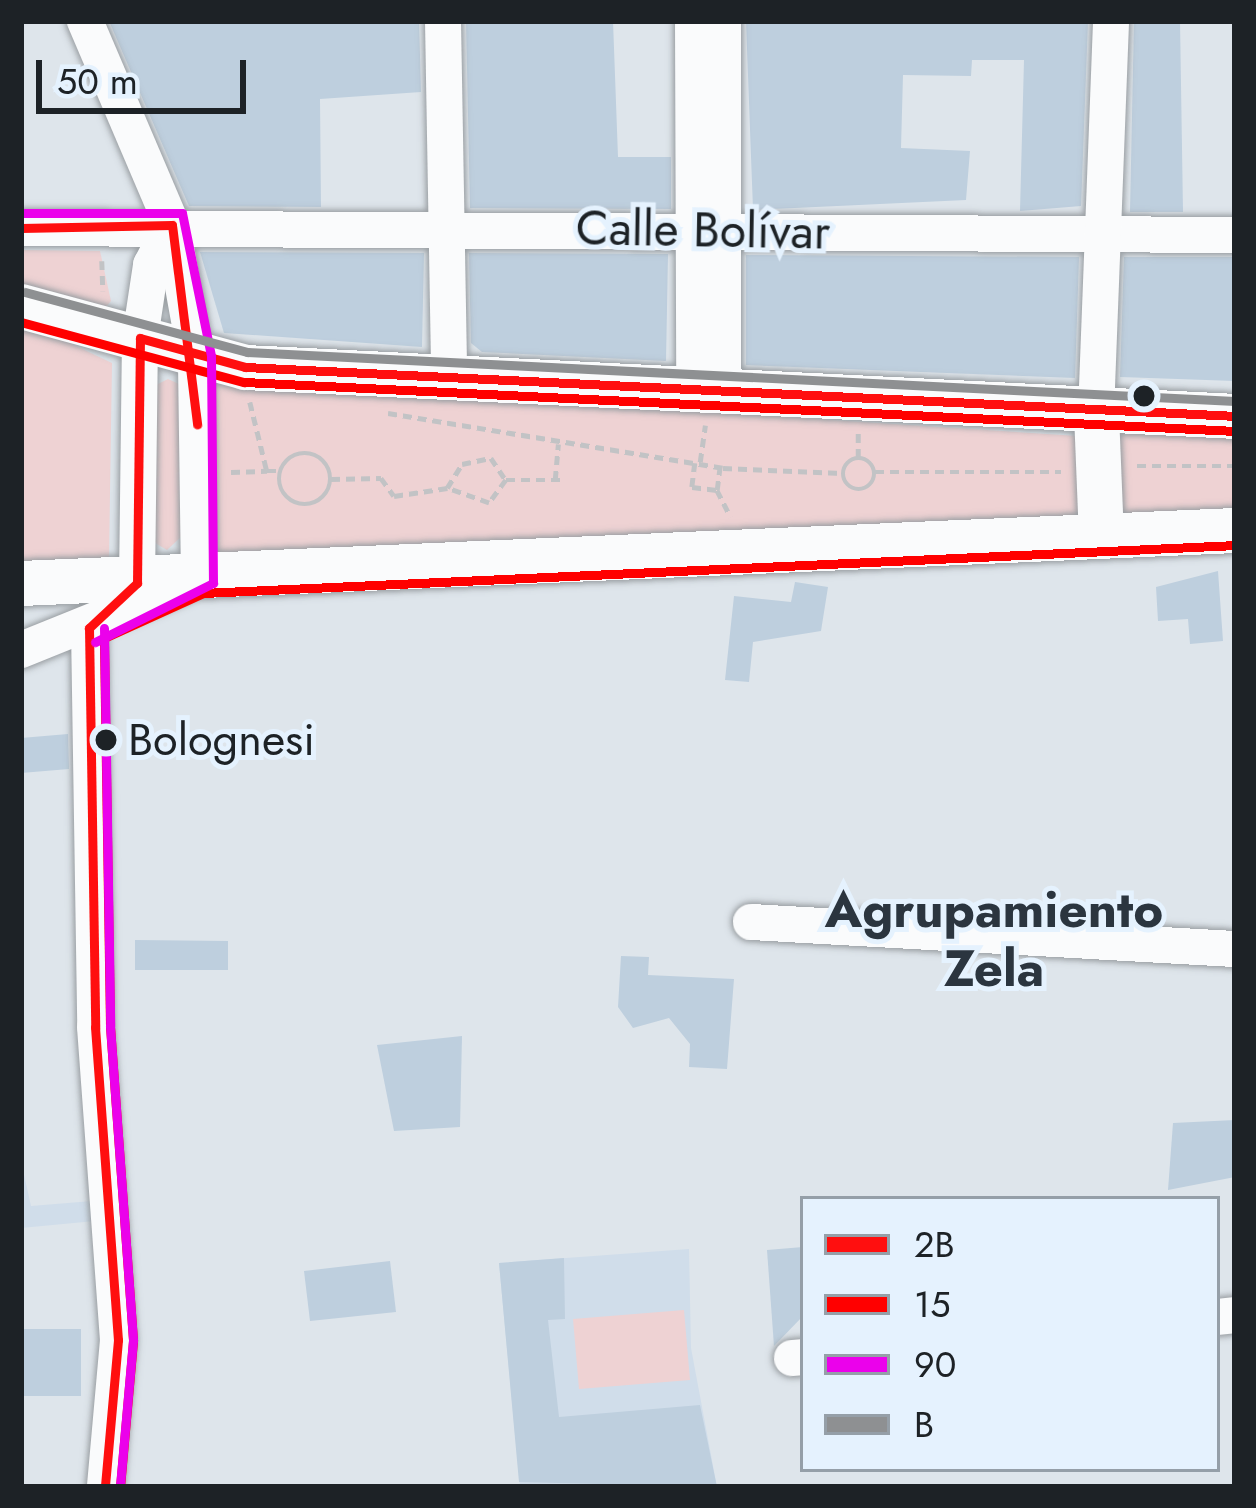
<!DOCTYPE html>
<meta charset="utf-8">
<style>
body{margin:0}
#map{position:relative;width:1256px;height:1508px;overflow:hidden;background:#dee5eb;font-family:Jost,sans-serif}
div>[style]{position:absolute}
.built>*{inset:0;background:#d0ddea}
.green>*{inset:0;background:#eed2d3}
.building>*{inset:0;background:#becfde}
.path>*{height:4.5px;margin-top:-2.25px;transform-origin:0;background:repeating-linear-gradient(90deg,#c2c3c5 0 9px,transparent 0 15px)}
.path>.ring{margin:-2.25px;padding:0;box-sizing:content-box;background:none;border:4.5px solid #c2c3c5;border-radius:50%}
.roads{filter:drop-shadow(0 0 3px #999ea2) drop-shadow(0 0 3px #999ea2)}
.minor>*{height:36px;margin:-18px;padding:0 18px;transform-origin:18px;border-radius:18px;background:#fafbfc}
.major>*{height:45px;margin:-22.5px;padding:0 22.5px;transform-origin:22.5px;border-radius:22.5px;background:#fafbfc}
.bus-1>*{height:9px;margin:-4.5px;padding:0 4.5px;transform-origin:4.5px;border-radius:4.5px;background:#ff0f0f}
.bus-2>*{height:9px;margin:-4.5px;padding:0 4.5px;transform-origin:4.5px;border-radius:4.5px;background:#f00}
.bus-3>*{height:9px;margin:-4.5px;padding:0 4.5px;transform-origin:4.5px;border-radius:4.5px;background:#eb01eb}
.bus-4>*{height:9px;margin:-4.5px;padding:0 4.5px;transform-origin:4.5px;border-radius:4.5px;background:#8e9092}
.dots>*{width:33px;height:33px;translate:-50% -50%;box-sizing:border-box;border:6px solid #e5f2fe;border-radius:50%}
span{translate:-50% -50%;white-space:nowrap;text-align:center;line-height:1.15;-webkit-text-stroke:10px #e5f2fe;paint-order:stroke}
.bus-label{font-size:45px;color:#1d2226}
.left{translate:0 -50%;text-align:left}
.street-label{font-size:48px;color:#1d2226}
.neighbourhood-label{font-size:51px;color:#2b353f;font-weight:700}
.frame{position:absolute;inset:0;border:24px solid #1d2226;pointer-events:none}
.legend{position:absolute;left:800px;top:1196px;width:420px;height:276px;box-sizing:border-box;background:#e5f2fe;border:3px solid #959fa8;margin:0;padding:15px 21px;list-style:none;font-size:36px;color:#1d2226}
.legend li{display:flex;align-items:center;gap:24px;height:60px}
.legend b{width:60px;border:3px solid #959fa8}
.scale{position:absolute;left:36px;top:60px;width:210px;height:54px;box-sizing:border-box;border:6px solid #1d2226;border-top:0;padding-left:15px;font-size:36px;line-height:42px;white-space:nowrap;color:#1d2226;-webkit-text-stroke:9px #e5f2fe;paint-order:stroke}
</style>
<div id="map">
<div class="built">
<i style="clip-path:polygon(21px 1161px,31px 1206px,92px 1201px,95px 1221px,21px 1228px)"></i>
<i style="clip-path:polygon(689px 1249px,691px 1348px,717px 1487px,520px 1487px,499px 1263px)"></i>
</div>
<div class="green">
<i style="clip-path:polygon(21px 250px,100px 251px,111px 301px,101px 313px,21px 289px)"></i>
<i style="clip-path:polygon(21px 320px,112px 363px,109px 558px,21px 567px)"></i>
<i style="clip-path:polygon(168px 379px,179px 384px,182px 536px,167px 550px,155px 543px,154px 386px)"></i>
<i style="clip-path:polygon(219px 380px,1078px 436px,1084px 515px,226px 558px,213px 548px,204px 390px)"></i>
<i style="clip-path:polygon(1112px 427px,1235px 428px,1235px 515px,1116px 517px)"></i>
<i style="clip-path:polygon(684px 1310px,690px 1380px,579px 1389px,573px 1319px)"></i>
</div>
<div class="building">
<i style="clip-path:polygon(109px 21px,419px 21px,421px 92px,320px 99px,321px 207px,189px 206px)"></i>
<i style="clip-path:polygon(466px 21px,613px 21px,618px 157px,671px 157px,671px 209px,470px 208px)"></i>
<i style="clip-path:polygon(746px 21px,1088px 21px,1081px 206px,1020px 211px,1024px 60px,972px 60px,971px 76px,903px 75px,901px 148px,970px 151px,966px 200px,753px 210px)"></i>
<i style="clip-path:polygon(1134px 21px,1180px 21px,1183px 212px,1130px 212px)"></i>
<i style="clip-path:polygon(200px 252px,424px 253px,422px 347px,224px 333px)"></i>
<i style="clip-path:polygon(469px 253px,668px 254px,666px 361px,482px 352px,471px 343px)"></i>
<i style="clip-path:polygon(746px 255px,1079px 257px,1075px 378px,746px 365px)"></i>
<i style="clip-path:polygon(1124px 257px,1235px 257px,1235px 381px,1120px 377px)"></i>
<i style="clip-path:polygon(1218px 571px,1223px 641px,1190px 644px,1188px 619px,1158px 621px,1156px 587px)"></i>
<i style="clip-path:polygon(795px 582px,828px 587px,821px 631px,753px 642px,749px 682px,725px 680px,734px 596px,791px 602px)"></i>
<i style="clip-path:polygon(68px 734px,69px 769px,21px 773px,21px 738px)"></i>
<i style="clip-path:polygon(135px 940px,228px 941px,228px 970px,135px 970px)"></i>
<i style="clip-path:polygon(621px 956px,649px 957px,648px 975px,734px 979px,727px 1069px,689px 1067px,690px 1044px,669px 1018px,633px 1028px,618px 1007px)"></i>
<i style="clip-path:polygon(462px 1036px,460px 1127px,394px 1131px,377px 1045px)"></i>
<i style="clip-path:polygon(1235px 1120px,1235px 1177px,1168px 1190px,1173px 1123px)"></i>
<i style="clip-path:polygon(803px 1247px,803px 1316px,774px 1346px,767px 1250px)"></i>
<i style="clip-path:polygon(564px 1258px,565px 1319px,548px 1320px,559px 1417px,700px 1405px,717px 1487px,519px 1482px,499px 1263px)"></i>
<i style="clip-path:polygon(390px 1261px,396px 1312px,310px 1321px,304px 1271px)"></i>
<i style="clip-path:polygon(21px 1329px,81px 1329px,81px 1396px,21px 1396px)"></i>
</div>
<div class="path">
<i style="left:102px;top:261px;width:30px;rotate:88deg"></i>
<i style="left:250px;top:402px;width:71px;rotate:76.2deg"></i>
<i style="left:267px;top:471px;width:14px"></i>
<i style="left:388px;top:413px;width:339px;rotate:9.3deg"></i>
<i style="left:723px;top:468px;width:119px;rotate:2.4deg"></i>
<i class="ring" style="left:279px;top:453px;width:47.5px;height:47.5px"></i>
<i style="left:491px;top:458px;width:27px;rotate:56deg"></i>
<i style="left:506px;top:480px;width:29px;rotate:126deg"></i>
<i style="left:489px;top:503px;width:45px;rotate:-160.3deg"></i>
<i style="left:447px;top:488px;width:28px;rotate:-58deg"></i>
<i style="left:462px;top:464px;width:30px;rotate:-12deg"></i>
<i style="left:858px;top:458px;width:25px;rotate:-90deg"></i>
<i class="ring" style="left:843px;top:458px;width:27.5px;height:27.5px"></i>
<i style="left:700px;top:462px;width:37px;rotate:-82deg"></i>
<i style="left:695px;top:463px;width:24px;rotate:97deg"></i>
<i style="left:692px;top:487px;width:25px;rotate:7deg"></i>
<i style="left:717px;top:490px;width:23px;rotate:-83deg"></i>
<i style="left:1137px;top:466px;width:98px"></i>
<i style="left:231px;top:472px;width:36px;rotate:-2deg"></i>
<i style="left:875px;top:472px;width:186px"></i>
<i style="left:331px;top:479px;width:50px;rotate:-1.1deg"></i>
<i style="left:381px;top:478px;width:22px;rotate:54deg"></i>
<i style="left:394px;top:496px;width:54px;rotate:-8.6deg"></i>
<i style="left:506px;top:480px;width:54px"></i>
<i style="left:555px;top:480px;width:36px;rotate:-85deg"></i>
<i style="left:717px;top:490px;width:30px;rotate:63deg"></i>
</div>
<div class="roads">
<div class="minor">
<i style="left:443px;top:21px;width:357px;rotate:89deg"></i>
<i style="left:693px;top:21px;width:371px;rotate:89.8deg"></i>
<i style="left:723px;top:21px;width:372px;rotate:90deg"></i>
<i style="left:21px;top:228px;width:1214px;rotate:0.33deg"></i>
<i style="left:1096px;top:413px;width:392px;rotate:-87.8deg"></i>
<i style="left:122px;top:598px;width:21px;rotate:-45deg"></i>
<i style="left:137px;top:583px;width:245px;rotate:-89.3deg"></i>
<i style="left:140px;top:338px;width:74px;rotate:-81.4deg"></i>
<i style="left:151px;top:265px;width:45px;rotate:-62.3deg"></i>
<i style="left:89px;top:628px;width:399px;rotate:89.1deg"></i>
<i style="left:95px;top:1027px;width:314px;rotate:85.8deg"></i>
<i style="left:118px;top:1340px;width:148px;rotate:95.1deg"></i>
<i style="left:21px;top:650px;width:192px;rotate:-22deg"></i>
<i style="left:199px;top:578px;width:219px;rotate:-90.8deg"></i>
<i style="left:196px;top:359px;width:136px;rotate:-100.2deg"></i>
<i style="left:172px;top:225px;width:222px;rotate:-113.1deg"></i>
<i style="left:751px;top:922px;width:485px;rotate:3.2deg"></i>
<i style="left:1217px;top:1317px;width:18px;rotate:-6deg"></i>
<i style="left:792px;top:1358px;width:11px;rotate:-5deg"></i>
</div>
<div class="major">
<i style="left:21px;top:306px;width:232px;rotate:15.2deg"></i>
<i style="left:245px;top:367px;width:991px;rotate:2.83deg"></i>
<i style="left:1096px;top:413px;width:123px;rotate:87.7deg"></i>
<i style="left:21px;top:583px;width:1215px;rotate:-2.5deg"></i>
</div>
</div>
<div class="bus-1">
<i style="left:21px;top:228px;width:151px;rotate:-1.1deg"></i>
<i style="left:172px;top:225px;width:201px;rotate:82.8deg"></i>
<i style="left:89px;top:628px;width:66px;rotate:-43.2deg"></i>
<i style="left:137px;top:583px;width:245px;rotate:-89.3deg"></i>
<i style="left:140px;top:338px;width:109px;rotate:15.4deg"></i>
<i style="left:245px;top:367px;width:991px;rotate:2.83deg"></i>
<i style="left:89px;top:628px;width:399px;rotate:89.1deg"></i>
<i style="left:95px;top:1027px;width:314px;rotate:85.8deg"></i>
<i style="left:118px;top:1340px;width:148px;rotate:95.1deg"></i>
</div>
<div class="bus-2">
<i style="left:21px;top:322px;width:231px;rotate:15.1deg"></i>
<i style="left:244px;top:382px;width:991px;rotate:2.83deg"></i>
<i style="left:120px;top:1487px;width:148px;rotate:-84.9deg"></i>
<i style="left:133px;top:1340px;width:315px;rotate:-94.2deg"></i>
<i style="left:110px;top:1026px;width:388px;rotate:-90.9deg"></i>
<i style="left:104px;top:638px;width:109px;rotate:-24.4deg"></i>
<i style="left:203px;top:593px;width:1033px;rotate:-2.66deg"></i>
</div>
<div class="bus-3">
<i style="left:21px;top:213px;width:161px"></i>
<i style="left:182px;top:213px;width:146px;rotate:78.5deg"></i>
<i style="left:211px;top:356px;width:227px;rotate:89.5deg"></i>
<i style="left:213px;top:583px;width:132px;rotate:153.4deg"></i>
<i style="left:104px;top:628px;width:398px;rotate:89.1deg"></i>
<i style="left:110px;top:1026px;width:315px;rotate:85.8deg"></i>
<i style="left:133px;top:1340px;width:148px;rotate:95.1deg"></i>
</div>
<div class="bus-4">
<i style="left:25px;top:292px;width:230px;rotate:15.1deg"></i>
<i style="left:247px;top:352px;width:989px;rotate:2.84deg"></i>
</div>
<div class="dots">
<i style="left:1144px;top:396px;background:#1d2226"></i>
<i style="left:106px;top:740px;background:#1d2226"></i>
</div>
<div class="bus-label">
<span class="left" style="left:128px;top:740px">Bolognesi</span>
</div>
<div class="street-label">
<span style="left:703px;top:230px;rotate:1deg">Calle Bolívar</span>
</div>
<div class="neighbourhood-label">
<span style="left:994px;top:939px">Agrupamiento<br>Zela</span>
</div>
<div class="frame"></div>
<ul class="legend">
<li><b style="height:15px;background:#ff0f0f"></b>2B</li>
<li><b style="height:15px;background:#f00"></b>15</li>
<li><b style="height:15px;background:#eb01eb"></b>90</li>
<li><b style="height:15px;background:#8e9092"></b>B</li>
</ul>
<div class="scale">50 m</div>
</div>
